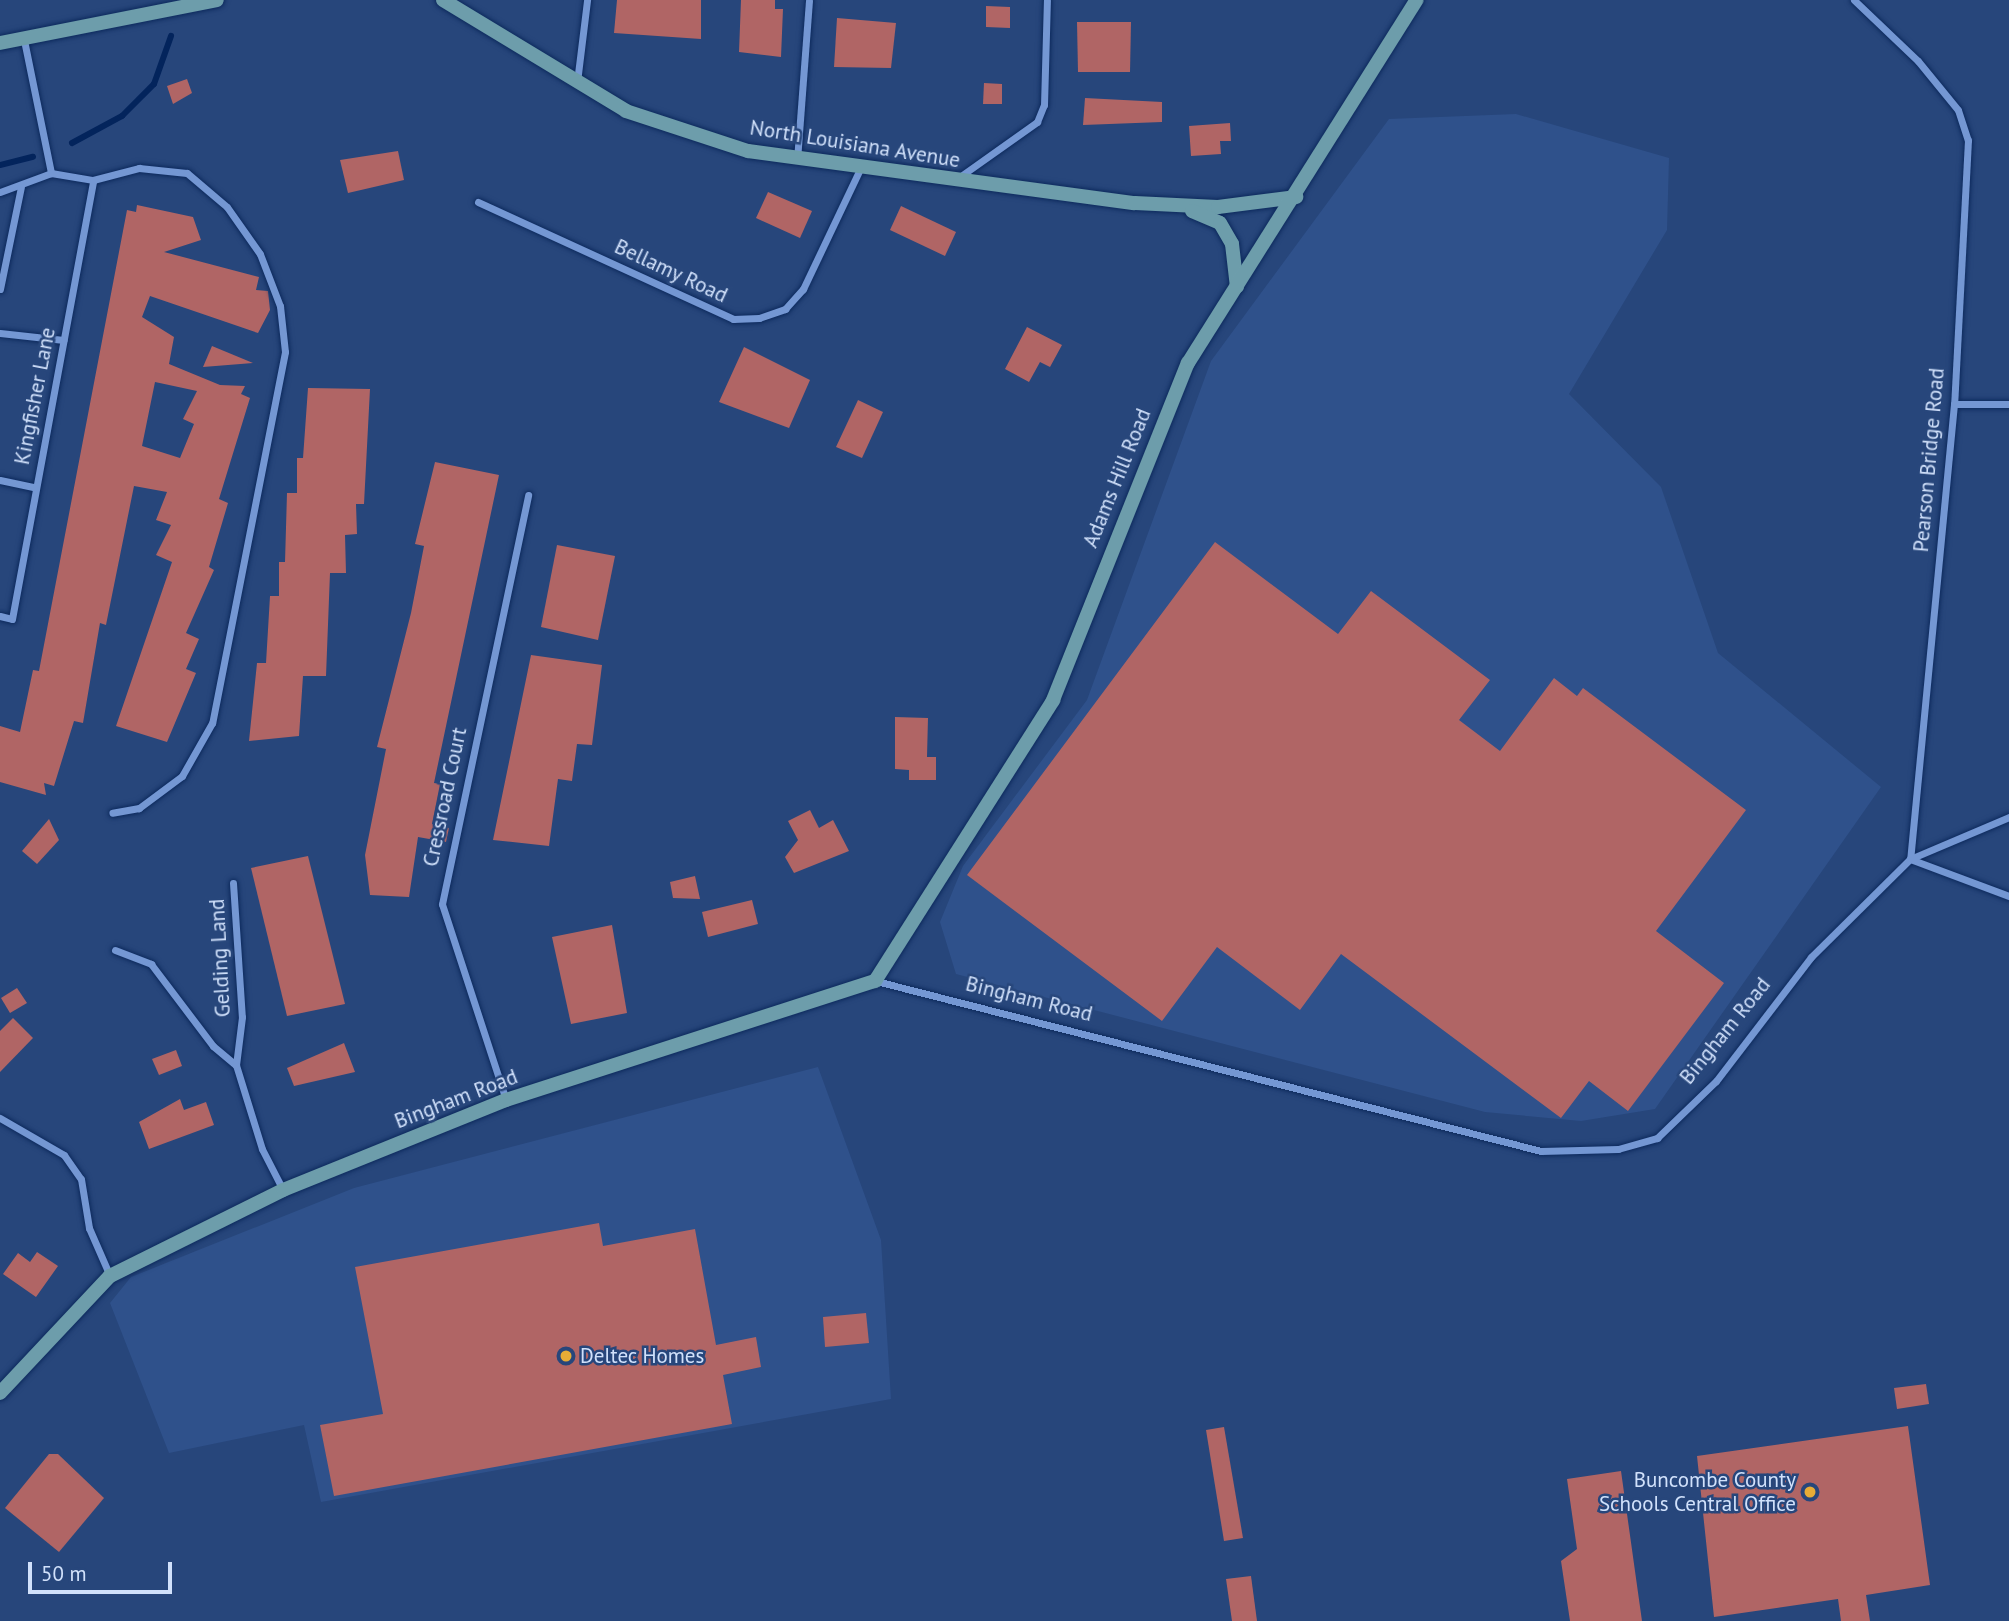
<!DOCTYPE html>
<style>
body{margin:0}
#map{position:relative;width:2009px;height:1621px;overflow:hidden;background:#27467b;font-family:"PT Sans",sans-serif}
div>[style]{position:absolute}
.built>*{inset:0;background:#2f518b}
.stream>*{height:6px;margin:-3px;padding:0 3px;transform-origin:3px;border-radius:3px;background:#03245c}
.building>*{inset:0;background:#b06565}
.roads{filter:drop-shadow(0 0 2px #0d2a5d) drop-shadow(0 0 2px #0d2a5d)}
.street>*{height:7px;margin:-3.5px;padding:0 3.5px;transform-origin:3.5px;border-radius:3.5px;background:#7497d3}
.secondary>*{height:14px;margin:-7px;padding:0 7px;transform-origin:7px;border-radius:7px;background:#6d9dab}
.dots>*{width:19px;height:19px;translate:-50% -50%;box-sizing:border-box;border:4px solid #27467b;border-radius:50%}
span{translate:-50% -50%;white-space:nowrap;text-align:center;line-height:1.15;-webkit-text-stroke:5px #27467b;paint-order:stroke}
.street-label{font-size:21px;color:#d1e1fb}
.poi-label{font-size:21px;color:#d1e1fb}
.left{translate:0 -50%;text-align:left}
.right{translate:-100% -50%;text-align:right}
.scale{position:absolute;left:28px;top:1562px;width:144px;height:32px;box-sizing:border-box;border:4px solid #d1e1fb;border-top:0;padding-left:9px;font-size:21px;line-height:24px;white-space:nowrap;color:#d1e1fb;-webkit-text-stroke:5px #27467b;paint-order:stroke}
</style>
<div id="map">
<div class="built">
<i style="clip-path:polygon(1516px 114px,1669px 158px,1667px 230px,1569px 394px,1661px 487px,1718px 653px,1881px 787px,1655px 1109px,1581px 1121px,1485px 1112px,956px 974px,940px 922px,963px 866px,1087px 700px,1211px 361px,1389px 119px)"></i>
<i style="clip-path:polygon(818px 1067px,881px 1240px,891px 1399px,321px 1502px,304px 1425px,169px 1453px,110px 1303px,131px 1277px,354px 1188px)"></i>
</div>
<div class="stream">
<i style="left:72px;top:143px;width:57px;rotate:-28.4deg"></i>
<i style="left:122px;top:116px;width:45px;rotate:-45deg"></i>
<i style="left:154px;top:84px;width:51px;rotate:-70.5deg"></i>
<i style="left:0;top:165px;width:34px;rotate:-14deg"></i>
</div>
<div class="building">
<i style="clip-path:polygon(617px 0,701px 0,701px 39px,614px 33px)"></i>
<i style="clip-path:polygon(741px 0,775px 0,775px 9px,783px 9px,781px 57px,739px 52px)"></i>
<i style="clip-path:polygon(986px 6px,1010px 7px,1010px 28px,986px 27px)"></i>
<i style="clip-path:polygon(837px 18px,896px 23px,891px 68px,834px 67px)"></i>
<i style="clip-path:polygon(1077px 22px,1131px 22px,1130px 72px,1078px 72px)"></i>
<i style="clip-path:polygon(187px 79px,192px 93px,173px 104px,167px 86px)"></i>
<i style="clip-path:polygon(984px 83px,1002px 84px,1002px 104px,983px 104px)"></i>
<i style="clip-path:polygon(1085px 98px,1162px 102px,1162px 122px,1083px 125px)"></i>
<i style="clip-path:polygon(1230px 123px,1231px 141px,1220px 141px,1221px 154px,1191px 156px,1189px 126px)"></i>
<i style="clip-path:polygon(398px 151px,404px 180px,348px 193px,340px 160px)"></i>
<i style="clip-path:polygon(768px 192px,812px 211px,800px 238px,756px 218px)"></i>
<i style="clip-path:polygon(evenodd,137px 205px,193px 217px,201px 240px,164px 252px,259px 277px,256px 290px,268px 291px,270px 310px,258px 333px,150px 296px,142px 317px,174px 337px,169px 364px,220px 385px,245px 386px,241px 394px,250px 398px,219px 499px,228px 503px,209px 567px,214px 570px,186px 633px,199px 639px,186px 669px,196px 673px,167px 742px,116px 726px,172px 562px,156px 555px,171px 525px,156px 520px,167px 492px,134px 486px,106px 625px,100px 623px,83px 723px,74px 721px,54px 786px,44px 783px,46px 795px,0 782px,0 726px,20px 732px,33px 670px,39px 671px,127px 210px,136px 212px,137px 205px,155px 382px,197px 391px,183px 419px,194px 424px,180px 458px,142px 446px,155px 382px)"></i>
<i style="clip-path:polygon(901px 206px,956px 232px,945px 256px,890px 230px)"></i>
<i style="clip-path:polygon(1027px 327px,1062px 345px,1050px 367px,1040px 362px,1029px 382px,1005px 369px)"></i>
<i style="clip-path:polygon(212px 346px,253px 363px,203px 367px)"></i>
<i style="clip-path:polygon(744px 347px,810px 380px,789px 428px,719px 402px)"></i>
<i style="clip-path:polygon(308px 388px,370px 389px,364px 504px,356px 504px,357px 534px,345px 535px,346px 573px,330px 573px,326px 676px,303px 676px,299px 736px,249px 741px,257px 663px,266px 663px,270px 596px,279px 596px,279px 562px,285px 562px,287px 493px,297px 493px,297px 458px,303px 458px)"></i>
<i style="clip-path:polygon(858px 400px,883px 412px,862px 458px,836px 447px)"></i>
<i style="clip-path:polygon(435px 462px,499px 475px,434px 783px,440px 784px,432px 824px,449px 828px,446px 842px,418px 837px,409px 897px,370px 895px,365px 855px,386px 749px,377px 747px,411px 613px,424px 546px,415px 544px)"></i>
<i style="clip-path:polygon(1215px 542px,1338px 634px,1371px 591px,1490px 680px,1459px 720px,1500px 751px,1554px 678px,1577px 696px,1583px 688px,1746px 810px,1656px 931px,1724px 983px,1628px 1111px,1589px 1081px,1561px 1118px,1341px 954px,1300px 1010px,1217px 947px,1162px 1021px,967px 875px)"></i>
<i style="clip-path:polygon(557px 545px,615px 556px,598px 640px,541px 627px)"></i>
<i style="clip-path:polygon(531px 655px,602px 665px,592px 745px,577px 744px,572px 781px,558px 779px,549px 846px,493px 840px)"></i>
<i style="clip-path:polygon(895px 717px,928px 718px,927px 757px,936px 757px,936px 780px,909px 780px,909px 770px,895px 769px)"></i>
<i style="clip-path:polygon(810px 810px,819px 828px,833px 820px,849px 851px,794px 873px,785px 857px,798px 840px,788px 821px)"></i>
<i style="clip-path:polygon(49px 819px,59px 840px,37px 864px,22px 851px)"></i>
<i style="clip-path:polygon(308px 856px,345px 1004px,287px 1016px,251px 868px)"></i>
<i style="clip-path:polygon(695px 876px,700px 899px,673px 898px,670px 882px)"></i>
<i style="clip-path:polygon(752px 900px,758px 924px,708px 937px,702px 912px)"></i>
<i style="clip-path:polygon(612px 925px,627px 1013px,571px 1024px,552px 937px)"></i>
<i style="clip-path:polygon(17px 988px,27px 1003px,10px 1013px,1px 998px)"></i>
<i style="clip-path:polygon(13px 1018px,33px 1038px,0 1072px,0 1031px)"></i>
<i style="clip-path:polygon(344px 1043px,355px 1072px,294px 1086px,287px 1068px)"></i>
<i style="clip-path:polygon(176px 1050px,182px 1066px,159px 1075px,152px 1059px)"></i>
<i style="clip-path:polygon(180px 1099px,184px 1110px,206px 1102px,214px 1125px,149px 1149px,139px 1122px)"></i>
<i style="clip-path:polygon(599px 1223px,603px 1246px,695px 1229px,716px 1345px,756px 1337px,761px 1367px,723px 1375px,732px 1424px,334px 1496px,320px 1425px,383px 1414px,355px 1267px)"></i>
<i style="clip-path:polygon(37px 1252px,58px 1266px,36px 1297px,3px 1274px,18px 1253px,30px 1262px)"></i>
<i style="clip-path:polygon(866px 1313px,869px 1343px,825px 1347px,823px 1317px)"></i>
<i style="clip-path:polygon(1926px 1384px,1929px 1404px,1897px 1409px,1894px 1388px)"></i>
<i style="clip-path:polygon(1908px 1426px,1930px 1585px,1866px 1595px,1870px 1621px,1841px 1621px,1838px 1599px,1714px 1617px,1697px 1456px)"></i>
<i style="clip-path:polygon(1224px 1427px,1243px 1538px,1224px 1541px,1206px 1430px)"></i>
<i style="clip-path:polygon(49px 1454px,58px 1454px,104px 1498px,59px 1552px,5px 1508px)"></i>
<i style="clip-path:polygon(1621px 1471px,1642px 1621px,1570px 1621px,1561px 1561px,1577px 1549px,1567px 1479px)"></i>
<i style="clip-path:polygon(1251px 1576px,1257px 1621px,1232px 1621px,1226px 1579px)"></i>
</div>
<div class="roads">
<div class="street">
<i style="left:1854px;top:0;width:88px;rotate:43.6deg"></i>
<i style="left:1918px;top:61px;width:63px;rotate:50.8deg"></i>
<i style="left:1958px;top:110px;width:32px;rotate:72deg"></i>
<i style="left:1968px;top:140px;width:264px;rotate:93deg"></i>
<i style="left:1954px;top:404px;width:457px;rotate:95.5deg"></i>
<i style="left:24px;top:40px;width:136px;rotate:78.5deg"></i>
<i style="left:577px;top:82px;width:83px;rotate:-83deg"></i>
<i style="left:797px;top:160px;width:160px;rotate:-85.7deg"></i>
<i style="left:958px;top:178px;width:97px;rotate:-35.3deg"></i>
<i style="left:1037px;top:122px;width:18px;rotate:-68deg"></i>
<i style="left:1044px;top:105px;width:105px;rotate:-88.4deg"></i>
<i style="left:0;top:192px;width:54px;rotate:-20.4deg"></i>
<i style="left:51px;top:173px;width:43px;rotate:9.5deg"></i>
<i style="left:93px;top:180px;width:48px;rotate:-14.6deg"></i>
<i style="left:139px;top:168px;width:48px;rotate:5.9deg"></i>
<i style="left:187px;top:173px;width:52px;rotate:40.4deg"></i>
<i style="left:227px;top:207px;width:57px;rotate:54.9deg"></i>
<i style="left:260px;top:254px;width:56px;rotate:69deg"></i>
<i style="left:280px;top:306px;width:46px;rotate:83.8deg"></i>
<i style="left:285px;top:352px;width:378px;rotate:101.1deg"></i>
<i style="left:212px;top:723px;width:61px;rotate:119.5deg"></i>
<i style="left:182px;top:776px;width:54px;rotate:143.3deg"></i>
<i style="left:139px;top:808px;width:27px;rotate:170deg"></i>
<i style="left:478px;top:202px;width:281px;rotate:24.6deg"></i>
<i style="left:733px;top:319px;width:26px;rotate:-2deg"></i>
<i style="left:759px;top:318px;width:28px;rotate:-19deg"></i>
<i style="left:785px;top:309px;width:27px;rotate:-48deg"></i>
<i style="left:803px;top:289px;width:133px;rotate:-64.6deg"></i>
<i style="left:0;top:289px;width:104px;rotate:-78.4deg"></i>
<i style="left:0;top:333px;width:64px;rotate:6.2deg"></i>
<i style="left:1954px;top:404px;width:55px"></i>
<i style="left:0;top:480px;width:35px;rotate:12deg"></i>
<i style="left:0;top:616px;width:12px;rotate:14deg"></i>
<i style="left:12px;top:619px;width:446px;rotate:-79.5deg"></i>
<i style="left:1910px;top:859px;width:106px;rotate:20.5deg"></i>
<i style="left:233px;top:883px;width:134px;rotate:86.2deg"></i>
<i style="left:242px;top:1017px;width:48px;rotate:97.1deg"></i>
<i style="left:236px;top:1065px;width:88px;rotate:72.8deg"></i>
<i style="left:262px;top:1149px;width:46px;rotate:62.9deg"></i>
<i style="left:115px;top:950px;width:39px;rotate:21deg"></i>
<i style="left:151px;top:964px;width:103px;rotate:52.9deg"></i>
<i style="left:213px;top:1046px;width:30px;rotate:40deg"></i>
<i style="left:876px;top:981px;width:686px;rotate:14.34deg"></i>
<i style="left:1541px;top:1151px;width:77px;rotate:-1.5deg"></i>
<i style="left:1618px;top:1149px;width:41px;rotate:-15.8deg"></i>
<i style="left:1657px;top:1138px;width:82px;rotate:-44deg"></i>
<i style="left:1716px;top:1081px;width:156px;rotate:-52.5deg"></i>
<i style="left:1811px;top:957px;width:139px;rotate:-44.7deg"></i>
<i style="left:1910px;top:859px;width:108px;rotate:-23deg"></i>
<i style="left:506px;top:1100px;width:206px;rotate:-108.1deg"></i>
<i style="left:442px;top:904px;width:418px;rotate:-78.1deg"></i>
<i style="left:0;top:1118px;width:74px;rotate:30deg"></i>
<i style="left:64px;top:1155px;width:29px;rotate:55deg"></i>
<i style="left:81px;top:1179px;width:50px;rotate:80.7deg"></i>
<i style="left:89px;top:1228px;width:52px;rotate:66.4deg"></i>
</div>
<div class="secondary">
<i style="left:443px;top:0;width:214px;rotate:31.2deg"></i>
<i style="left:626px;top:111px;width:128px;rotate:18.2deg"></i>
<i style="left:748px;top:151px;width:390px;rotate:7.7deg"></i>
<i style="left:1135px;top:203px;width:83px;rotate:2.8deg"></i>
<i style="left:1218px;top:207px;width:79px;rotate:-7.3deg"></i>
<i style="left:0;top:43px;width:221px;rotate:-11.2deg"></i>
<i style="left:1192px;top:211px;width:30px;rotate:23deg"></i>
<i style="left:1220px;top:223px;width:24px;rotate:60deg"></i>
<i style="left:1232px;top:244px;width:43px;rotate:83.4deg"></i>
<i style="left:0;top:1393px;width:161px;rotate:-46.8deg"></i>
<i style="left:110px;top:1276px;width:193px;rotate:-26.4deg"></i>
<i style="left:283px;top:1190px;width:240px;rotate:-22deg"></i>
<i style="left:506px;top:1100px;width:388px;rotate:-17.9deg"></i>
<i style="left:875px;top:981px;width:333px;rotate:-57.6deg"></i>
<i style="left:1053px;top:700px;width:363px;rotate:-68.2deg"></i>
<i style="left:1188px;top:363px;width:429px;rotate:-57.8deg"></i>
</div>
</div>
<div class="dots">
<i style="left:566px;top:1356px;background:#e7ac36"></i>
<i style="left:1810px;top:1492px;background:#e7ac36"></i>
</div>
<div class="street-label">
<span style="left:855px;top:144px;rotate:9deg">North Louisiana Avenue</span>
<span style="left:671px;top:271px;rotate:25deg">Bellamy Road</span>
<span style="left:35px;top:396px;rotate:-79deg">Kingfisher Lane</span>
<span style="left:1929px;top:460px;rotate:-85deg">Pearson Bridge Road</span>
<span style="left:1117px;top:478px;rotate:-68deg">Adams Hill Road</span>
<span style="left:445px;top:797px;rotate:-78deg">Cressroad Court</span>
<span style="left:220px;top:958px;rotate:-93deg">Gelding Land</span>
<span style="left:1029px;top:999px;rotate:14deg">Bingham Road</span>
<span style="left:1725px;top:1031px;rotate:-51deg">Bingham Road</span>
<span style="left:456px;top:1099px;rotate:-21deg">Bingham Road</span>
</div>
<div class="poi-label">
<span class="left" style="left:580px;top:1356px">Deltec Homes</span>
<span class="right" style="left:1796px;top:1492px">Buncombe County<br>Schools Central Office</span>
</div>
<div class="scale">50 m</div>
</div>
